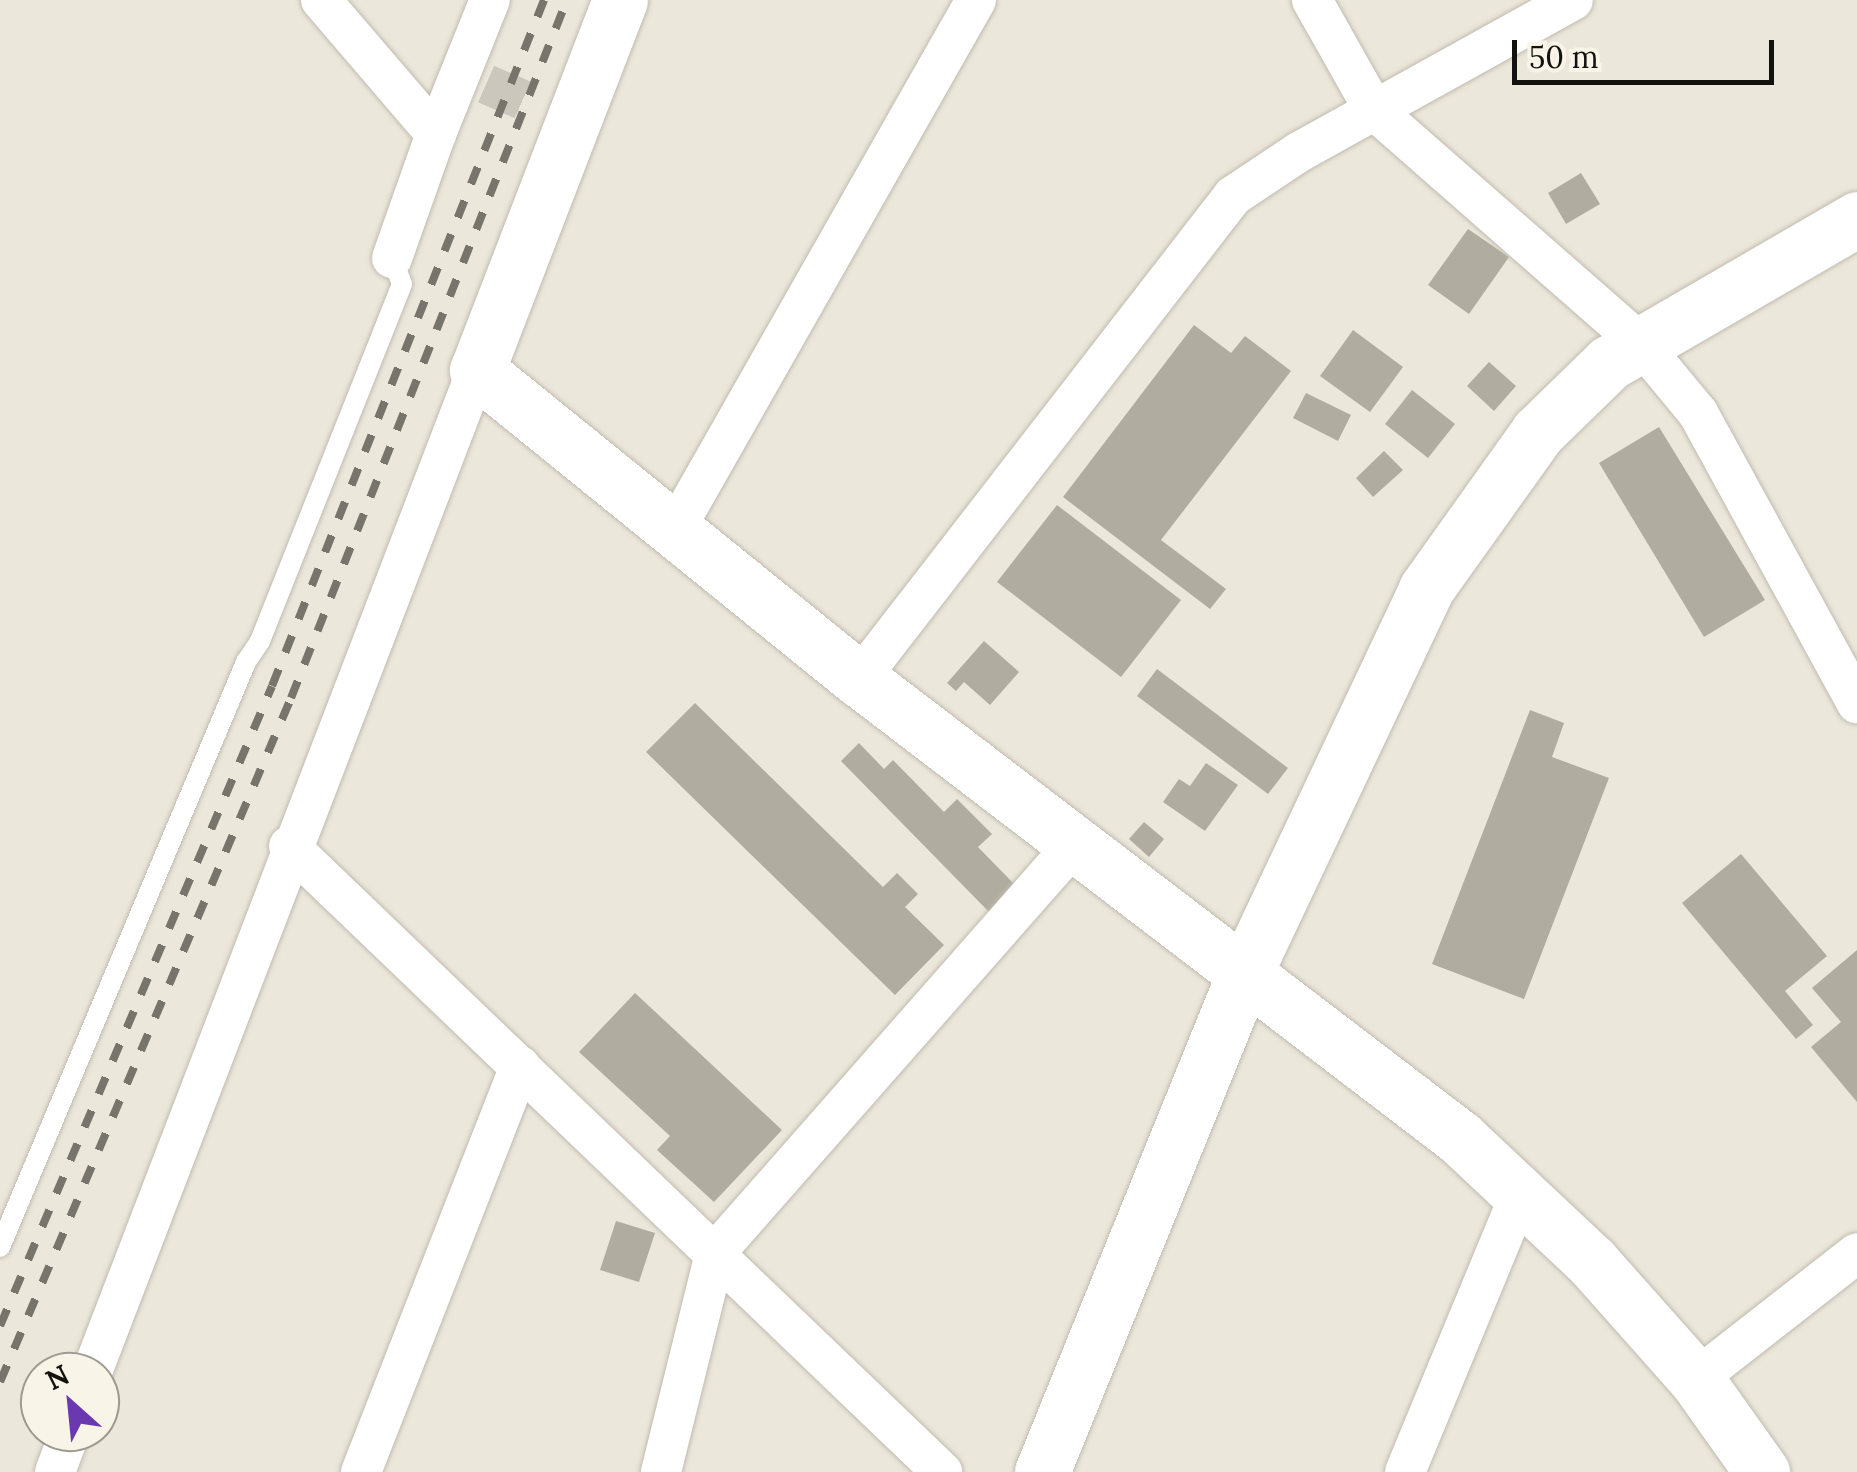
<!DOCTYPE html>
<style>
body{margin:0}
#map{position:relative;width:1857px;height:1472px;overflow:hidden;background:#ece7db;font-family:Lora,serif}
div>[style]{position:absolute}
.building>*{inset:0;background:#b1aca0}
.street-tunnel>*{height:40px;margin-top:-20px;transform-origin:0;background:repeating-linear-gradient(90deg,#cbc7bc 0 40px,transparent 0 60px)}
.roads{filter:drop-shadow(0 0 2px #c0bbaf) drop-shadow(0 0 2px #c0bbaf)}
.lane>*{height:20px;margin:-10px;padding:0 10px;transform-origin:10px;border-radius:10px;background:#fff}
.street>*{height:40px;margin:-20px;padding:0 20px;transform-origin:20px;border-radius:20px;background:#fff}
.secondary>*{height:55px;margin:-27.5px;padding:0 27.5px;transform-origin:27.5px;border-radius:27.5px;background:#fff}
.rail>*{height:8px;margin-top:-4px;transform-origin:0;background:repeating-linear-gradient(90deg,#77746c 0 18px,transparent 0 36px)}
span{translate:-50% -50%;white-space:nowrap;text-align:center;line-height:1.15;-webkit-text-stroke:8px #f9f4e8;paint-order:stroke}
.north{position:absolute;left:20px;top:1352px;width:100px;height:100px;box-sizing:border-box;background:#f9f4e8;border:2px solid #9d9a91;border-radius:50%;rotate:333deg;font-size:28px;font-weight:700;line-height:40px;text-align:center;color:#13120e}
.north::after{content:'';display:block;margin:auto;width:35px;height:45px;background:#6a38af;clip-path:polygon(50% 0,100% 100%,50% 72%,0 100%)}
.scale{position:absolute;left:1512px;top:40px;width:262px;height:45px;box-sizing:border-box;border:5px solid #13120e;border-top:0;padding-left:12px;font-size:30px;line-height:35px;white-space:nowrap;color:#13120e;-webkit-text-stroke:8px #f9f4e8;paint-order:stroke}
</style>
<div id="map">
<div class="building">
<i style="clip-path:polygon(1581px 173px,1600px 204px,1566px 224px,1548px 193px)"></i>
<i style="clip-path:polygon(1468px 229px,1509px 257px,1469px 314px,1428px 285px)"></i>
<i style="clip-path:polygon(1194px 325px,1231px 353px,1245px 336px,1291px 371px,1161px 540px,1226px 589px,1210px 609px,1063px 497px)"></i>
<i style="clip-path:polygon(1353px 330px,1403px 367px,1370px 412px,1320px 376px)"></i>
<i style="clip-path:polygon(1489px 362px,1516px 386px,1494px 411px,1467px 386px)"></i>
<i style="clip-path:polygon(1412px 390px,1455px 424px,1428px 458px,1385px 424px)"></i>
<i style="clip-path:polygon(1306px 393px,1351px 415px,1338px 441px,1293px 418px)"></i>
<i style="clip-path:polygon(1659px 427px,1765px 600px,1704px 637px,1599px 463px)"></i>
<i style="clip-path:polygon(1384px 451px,1403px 470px,1373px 497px,1356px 478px)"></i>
<i style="clip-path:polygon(1057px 505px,1181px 600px,1121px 677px,997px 582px)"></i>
<i style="clip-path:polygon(984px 641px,1019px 672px,990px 705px,964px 682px,956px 691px,947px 683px)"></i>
<i style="clip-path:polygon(1157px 669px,1288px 768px,1268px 794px,1137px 696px)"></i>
<i style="clip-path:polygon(695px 703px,883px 887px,897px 873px,918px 894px,905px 907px,944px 945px,895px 995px,646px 752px)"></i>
<i style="clip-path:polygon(1530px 710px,1564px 723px,1552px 757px,1609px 778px,1524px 999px,1432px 964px)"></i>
<i style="clip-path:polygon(859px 743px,884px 769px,893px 760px,944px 812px,957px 799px,992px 834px,978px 847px,1017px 887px,990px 913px,841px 761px)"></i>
<i style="clip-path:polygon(1206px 763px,1238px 785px,1205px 831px,1163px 802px,1179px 779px,1190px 786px)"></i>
<i style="clip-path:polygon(1144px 822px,1164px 839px,1149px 857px,1129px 839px)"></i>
<i style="clip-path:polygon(1741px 854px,1827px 956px,1785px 991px,1813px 1025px,1796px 1039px,1682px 903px)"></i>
<i style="clip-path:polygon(1857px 950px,1857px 1102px,1811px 1047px,1841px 1022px,1812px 988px)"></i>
<i style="clip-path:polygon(635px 993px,782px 1130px,714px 1202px,657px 1150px,670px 1136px,579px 1052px)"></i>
<i style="clip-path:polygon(616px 1221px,655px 1233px,639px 1282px,600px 1270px)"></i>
</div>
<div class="street-tunnel">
<i style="left:486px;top:84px;width:58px;rotate:23.5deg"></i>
</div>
<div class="roads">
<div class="lane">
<i style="left:0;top:1247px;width:635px;rotate:-67.19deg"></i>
<i style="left:246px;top:662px;width:25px;rotate:-56deg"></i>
<i style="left:260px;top:641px;width:384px;rotate:-68.3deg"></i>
<i style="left:402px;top:284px;width:28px;rotate:-111deg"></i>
</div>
<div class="street">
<i style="left:321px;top:0;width:177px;rotate:49.4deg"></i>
<i style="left:436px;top:134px;width:144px;rotate:-68.1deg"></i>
<i style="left:1312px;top:0;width:126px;rotate:60.6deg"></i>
<i style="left:1374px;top:110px;width:354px;rotate:41.2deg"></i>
<i style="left:1640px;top:343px;width:91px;rotate:50.4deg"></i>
<i style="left:1698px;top:413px;width:331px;rotate:61.3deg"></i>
<i style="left:392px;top:258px;width:132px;rotate:-70.5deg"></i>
<i style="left:673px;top:533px;width:613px;rotate:-60.38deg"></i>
<i style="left:859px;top:679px;width:611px;rotate:-52.25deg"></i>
<i style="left:1233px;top:196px;width:79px;rotate:-33.7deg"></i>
<i style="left:1299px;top:152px;width:313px;rotate:-29deg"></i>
<i style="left:289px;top:846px;width:905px;rotate:43.79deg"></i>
<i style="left:92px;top:1372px;width:1073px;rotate:-68.98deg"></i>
<i style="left:1696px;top:1379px;width:204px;rotate:-38deg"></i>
<i style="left:55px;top:1472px;width:43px;rotate:-69.4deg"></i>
<i style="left:361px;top:1472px;width:436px;rotate:-68.6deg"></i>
<i style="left:661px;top:1472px;width:226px;rotate:-76.1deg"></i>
<i style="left:715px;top:1253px;width:542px;rotate:-48.66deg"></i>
<i style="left:1405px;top:1472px;width:303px;rotate:-67.5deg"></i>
</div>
<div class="secondary">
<i style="left:620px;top:0;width:397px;rotate:111.1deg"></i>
<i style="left:477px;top:370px;width:491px;rotate:39deg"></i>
<i style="left:859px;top:679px;width:756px;rotate:37.37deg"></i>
<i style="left:1460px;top:1138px;width:181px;rotate:43.2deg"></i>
<i style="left:1592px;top:1262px;width:157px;rotate:48.4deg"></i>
<i style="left:1696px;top:1379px;width:114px;rotate:54.6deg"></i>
<i style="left:1042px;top:1472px;width:534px;rotate:-67.9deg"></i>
<i style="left:1243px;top:977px;width:429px;rotate:-64.7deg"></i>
<i style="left:1426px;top:589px;width:193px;rotate:-54.5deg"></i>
<i style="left:1538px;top:432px;width:99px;rotate:-44.2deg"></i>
<i style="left:1609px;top:363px;width:287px;rotate:-30.1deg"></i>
</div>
</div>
<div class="rail">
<i style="left:0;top:1326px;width:695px;rotate:-66.97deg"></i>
<i style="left:272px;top:686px;width:738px;rotate:-68.37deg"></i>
<i style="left:0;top:1382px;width:743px;rotate:-66.95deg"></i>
<i style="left:291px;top:698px;width:751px;rotate:-68.43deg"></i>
</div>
<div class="north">N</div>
<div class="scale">50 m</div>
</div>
